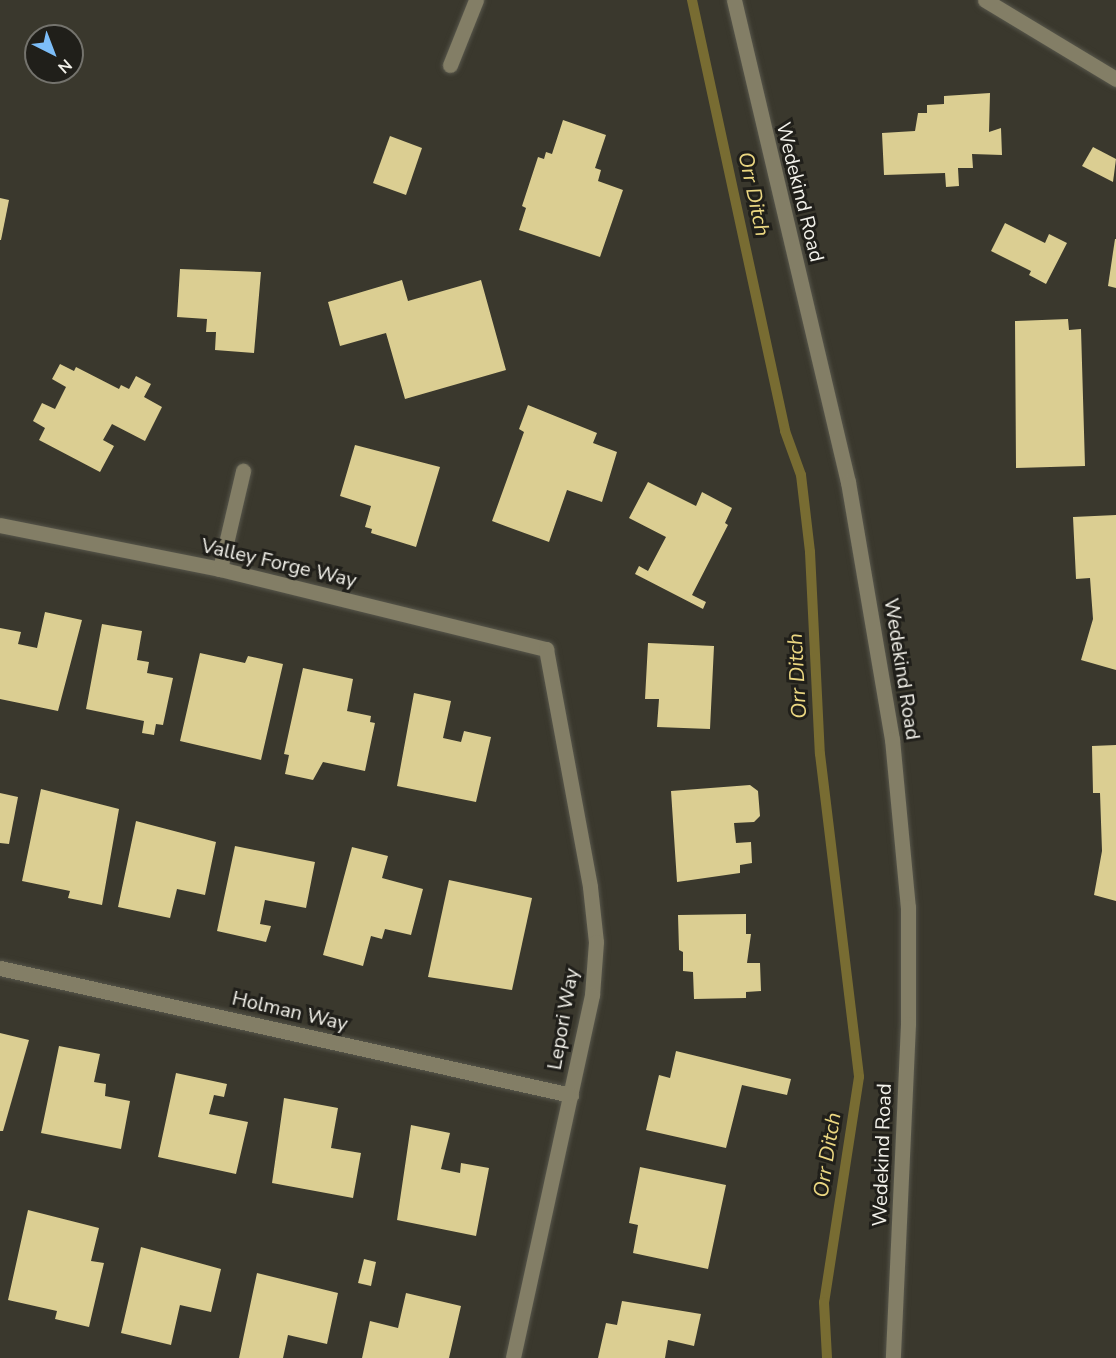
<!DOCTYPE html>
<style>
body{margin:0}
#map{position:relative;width:1116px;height:1358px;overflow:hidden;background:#3a382d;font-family:"Nunito Sans",sans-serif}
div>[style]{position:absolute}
.stream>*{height:10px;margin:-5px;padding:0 5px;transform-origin:5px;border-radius:5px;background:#786c32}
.building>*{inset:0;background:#dbce92}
.roads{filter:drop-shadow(0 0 2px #57564b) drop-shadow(0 0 2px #57564b)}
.minor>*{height:15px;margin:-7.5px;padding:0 7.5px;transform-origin:7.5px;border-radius:7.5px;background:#837e66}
span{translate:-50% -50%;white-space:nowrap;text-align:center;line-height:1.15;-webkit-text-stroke:6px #201f1a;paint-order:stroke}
.street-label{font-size:20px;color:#f2f1ea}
.water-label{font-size:21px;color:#ebd781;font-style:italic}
.north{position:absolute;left:24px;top:24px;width:60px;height:60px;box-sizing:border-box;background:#201f1a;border:2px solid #74736d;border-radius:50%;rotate:138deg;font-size:16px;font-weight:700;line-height:24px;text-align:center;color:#f2f1ea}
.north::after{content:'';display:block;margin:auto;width:21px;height:27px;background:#7dbef9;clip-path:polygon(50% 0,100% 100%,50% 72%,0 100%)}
</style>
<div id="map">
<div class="stream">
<i style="left:692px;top:0;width:441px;rotate:77.8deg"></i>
<i style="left:785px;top:431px;width:47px;rotate:70deg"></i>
<i style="left:801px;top:475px;width:78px;rotate:83.3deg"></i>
<i style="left:810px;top:552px;width:202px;rotate:87.2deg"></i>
<i style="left:820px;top:754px;width:325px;rotate:83.1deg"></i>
<i style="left:859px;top:1077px;width:228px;rotate:98.8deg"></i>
<i style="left:824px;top:1302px;width:56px;rotate:86.9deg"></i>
</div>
<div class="building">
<i style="clip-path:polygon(990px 93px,989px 132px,1001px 128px,1002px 155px,972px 154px,973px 168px,958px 168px,959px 186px,946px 187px,945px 173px,884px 175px,882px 133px,915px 131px,918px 113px,927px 113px,927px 105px,944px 104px,944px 96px)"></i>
<i style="clip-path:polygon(563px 120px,606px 135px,595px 168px,601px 170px,598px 181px,623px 190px,600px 257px,519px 230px,526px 208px,522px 206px,538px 157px,544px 159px,546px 152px,552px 154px)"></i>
<i style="clip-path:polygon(390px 136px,422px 148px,406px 195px,373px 183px)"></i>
<i style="clip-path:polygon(1093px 147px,1116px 159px,1113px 182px,1082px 166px)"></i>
<i style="clip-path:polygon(0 198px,9px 200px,1px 240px,0 240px)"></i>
<i style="clip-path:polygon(1005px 223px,1045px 243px,1049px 234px,1067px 243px,1046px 284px,1029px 275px,1031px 271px,991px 251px)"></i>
<i style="clip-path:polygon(1115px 239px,1116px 239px,1116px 288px,1108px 286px)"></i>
<i style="clip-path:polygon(180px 269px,261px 272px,254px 353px,215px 350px,216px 332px,206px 332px,207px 319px,177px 317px)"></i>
<i style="clip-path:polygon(402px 280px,408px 301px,481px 280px,506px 370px,405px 399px,386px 333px,340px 346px,328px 302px)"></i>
<i style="clip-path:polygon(1068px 319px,1069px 330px,1081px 329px,1085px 466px,1016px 468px,1015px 321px)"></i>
<i style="clip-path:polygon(60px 364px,74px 371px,76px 367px,119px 389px,121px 385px,129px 389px,136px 376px,151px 384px,144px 397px,162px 407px,145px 441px,112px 424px,103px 440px,114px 446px,100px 472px,39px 440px,45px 428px,33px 421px,42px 403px,55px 409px,66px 387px,52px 379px)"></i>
<i style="clip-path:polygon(528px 405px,597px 433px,593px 443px,617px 452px,602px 502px,567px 490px,549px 542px,492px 521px,524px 432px,519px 429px)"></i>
<i style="clip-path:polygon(355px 445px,440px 467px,416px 547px,371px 533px,372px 529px,365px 527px,371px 506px,340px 496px)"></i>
<i style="clip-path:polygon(648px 482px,696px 506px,702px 492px,732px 508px,725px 523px,728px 525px,692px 595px,706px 602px,703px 609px,635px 574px,639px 566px,648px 571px,666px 537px,629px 518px)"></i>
<i style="clip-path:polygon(1116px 515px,1116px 670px,1081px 660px,1093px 619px,1090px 578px,1076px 579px,1073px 517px)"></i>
<i style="clip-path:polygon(45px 612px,82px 620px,58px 711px,0 699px,0 628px,21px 632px,18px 644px,37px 648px)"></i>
<i style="clip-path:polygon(102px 624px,142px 631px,137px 660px,149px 662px,147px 673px,173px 678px,163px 725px,156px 724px,154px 735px,142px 733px,144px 721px,86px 709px)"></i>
<i style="clip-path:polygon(648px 643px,714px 646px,710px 729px,657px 727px,659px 699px,645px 699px)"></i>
<i style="clip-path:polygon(200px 653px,245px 663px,248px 656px,283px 664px,261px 760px,180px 741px)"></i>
<i style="clip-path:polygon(303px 668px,353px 679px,347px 711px,371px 716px,370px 722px,375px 723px,365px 771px,323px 762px,313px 780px,285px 774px,289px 755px,284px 754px)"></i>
<i style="clip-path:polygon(414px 693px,451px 701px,443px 738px,461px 742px,464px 731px,491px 737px,476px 802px,397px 786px)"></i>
<i style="clip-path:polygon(1116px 745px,1116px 901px,1094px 895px,1102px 851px,1100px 793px,1093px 793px,1092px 746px)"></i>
<i style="clip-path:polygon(750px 785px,758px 791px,760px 816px,754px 822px,734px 823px,736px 843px,751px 842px,752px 863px,740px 865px,740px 873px,677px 882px,671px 791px)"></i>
<i style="clip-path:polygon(41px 789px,119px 809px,102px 905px,68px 898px,70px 891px,22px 881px)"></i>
<i style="clip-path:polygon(0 793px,18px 797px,9px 844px,0 843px)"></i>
<i style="clip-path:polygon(136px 821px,216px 842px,205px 895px,177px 889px,170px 918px,118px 907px)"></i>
<i style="clip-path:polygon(235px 846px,315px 862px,306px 908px,265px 900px,260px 924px,271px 926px,266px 942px,217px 931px)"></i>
<i style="clip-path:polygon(352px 847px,388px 856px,382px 878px,423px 889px,411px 935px,385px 929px,382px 939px,371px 936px,363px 966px,323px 955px)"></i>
<i style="clip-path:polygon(449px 880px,532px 898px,512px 990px,428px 977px)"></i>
<i style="clip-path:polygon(746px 914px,746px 934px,751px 934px,747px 963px,760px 963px,761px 991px,746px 992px,746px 998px,694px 999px,693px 972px,683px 971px,683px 952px,679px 950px,678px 915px)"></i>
<i style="clip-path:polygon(0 1033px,29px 1040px,3px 1131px,0 1131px)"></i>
<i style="clip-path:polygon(59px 1046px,100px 1054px,94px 1082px,106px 1084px,105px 1096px,130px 1101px,121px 1149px,41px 1133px)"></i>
<i style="clip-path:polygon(676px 1051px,791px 1079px,787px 1095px,742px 1085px,726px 1148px,646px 1130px,659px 1075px,670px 1078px)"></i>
<i style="clip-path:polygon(176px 1073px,227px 1084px,224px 1097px,214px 1095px,209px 1114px,248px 1122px,236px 1174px,158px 1157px)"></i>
<i style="clip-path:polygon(284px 1098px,338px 1108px,331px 1148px,361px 1153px,353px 1198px,272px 1183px)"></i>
<i style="clip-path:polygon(411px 1125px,450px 1133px,441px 1169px,460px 1173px,461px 1163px,489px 1168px,476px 1236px,397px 1220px)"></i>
<i style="clip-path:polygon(640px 1167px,726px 1185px,708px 1269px,633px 1253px,638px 1225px,629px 1223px)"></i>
<i style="clip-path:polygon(28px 1210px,99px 1228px,91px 1261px,104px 1263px,89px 1327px,55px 1319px,57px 1311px,8px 1300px)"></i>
<i style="clip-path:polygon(141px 1247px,221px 1269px,211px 1312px,180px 1305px,171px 1345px,121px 1333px)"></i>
<i style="clip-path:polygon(364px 1259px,376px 1262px,371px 1286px,358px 1283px)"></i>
<i style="clip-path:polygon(257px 1273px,338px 1293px,327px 1344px,288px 1335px,283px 1358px,239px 1358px)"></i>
<i style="clip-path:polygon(406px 1293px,461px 1306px,449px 1358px,362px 1358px,370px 1321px,398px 1328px)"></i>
<i style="clip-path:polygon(622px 1301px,701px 1314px,694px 1346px,668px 1340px,665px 1358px,598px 1358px,606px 1323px,617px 1325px)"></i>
</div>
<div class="roads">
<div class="minor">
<i style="left:734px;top:0;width:495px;rotate:76.7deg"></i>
<i style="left:848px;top:482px;width:261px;rotate:80.3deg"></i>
<i style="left:892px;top:739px;width:169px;rotate:84.6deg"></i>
<i style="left:908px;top:907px;width:117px;rotate:90deg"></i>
<i style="left:908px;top:1024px;width:334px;rotate:92.6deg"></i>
<i style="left:985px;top:0;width:153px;rotate:31.1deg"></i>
<i style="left:450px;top:65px;width:70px;rotate:-68.2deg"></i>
<i style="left:0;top:525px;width:224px;rotate:11.3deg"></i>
<i style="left:220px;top:569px;width:336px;rotate:13.8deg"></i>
<i style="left:546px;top:649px;width:242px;rotate:79.5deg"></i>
<i style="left:590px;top:887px;width:55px;rotate:83.8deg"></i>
<i style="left:596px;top:942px;width:53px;rotate:94.3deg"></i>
<i style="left:592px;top:995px;width:371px;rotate:102.3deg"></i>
<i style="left:220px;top:569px;width:101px;rotate:-76.8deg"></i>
<i style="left:0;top:968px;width:585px;rotate:12.54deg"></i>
</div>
</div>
<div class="street-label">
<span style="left:800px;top:192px;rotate:76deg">Wedekind Road</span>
<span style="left:279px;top:563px;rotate:13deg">Valley Forge Way</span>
<span style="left:902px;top:669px;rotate:81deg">Wedekind Road</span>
<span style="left:290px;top:1011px;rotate:13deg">Holman Way</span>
<span style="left:563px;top:1019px;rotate:-80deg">Lepori Way</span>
<span style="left:882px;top:1155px;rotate:-88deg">Wedekind Road</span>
</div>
<div class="water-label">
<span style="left:754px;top:194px;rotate:78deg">Orr Ditch</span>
<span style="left:797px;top:676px;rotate:-93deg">Orr Ditch</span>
<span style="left:827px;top:1155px;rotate:-81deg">Orr Ditch</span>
</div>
<div class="north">N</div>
</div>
